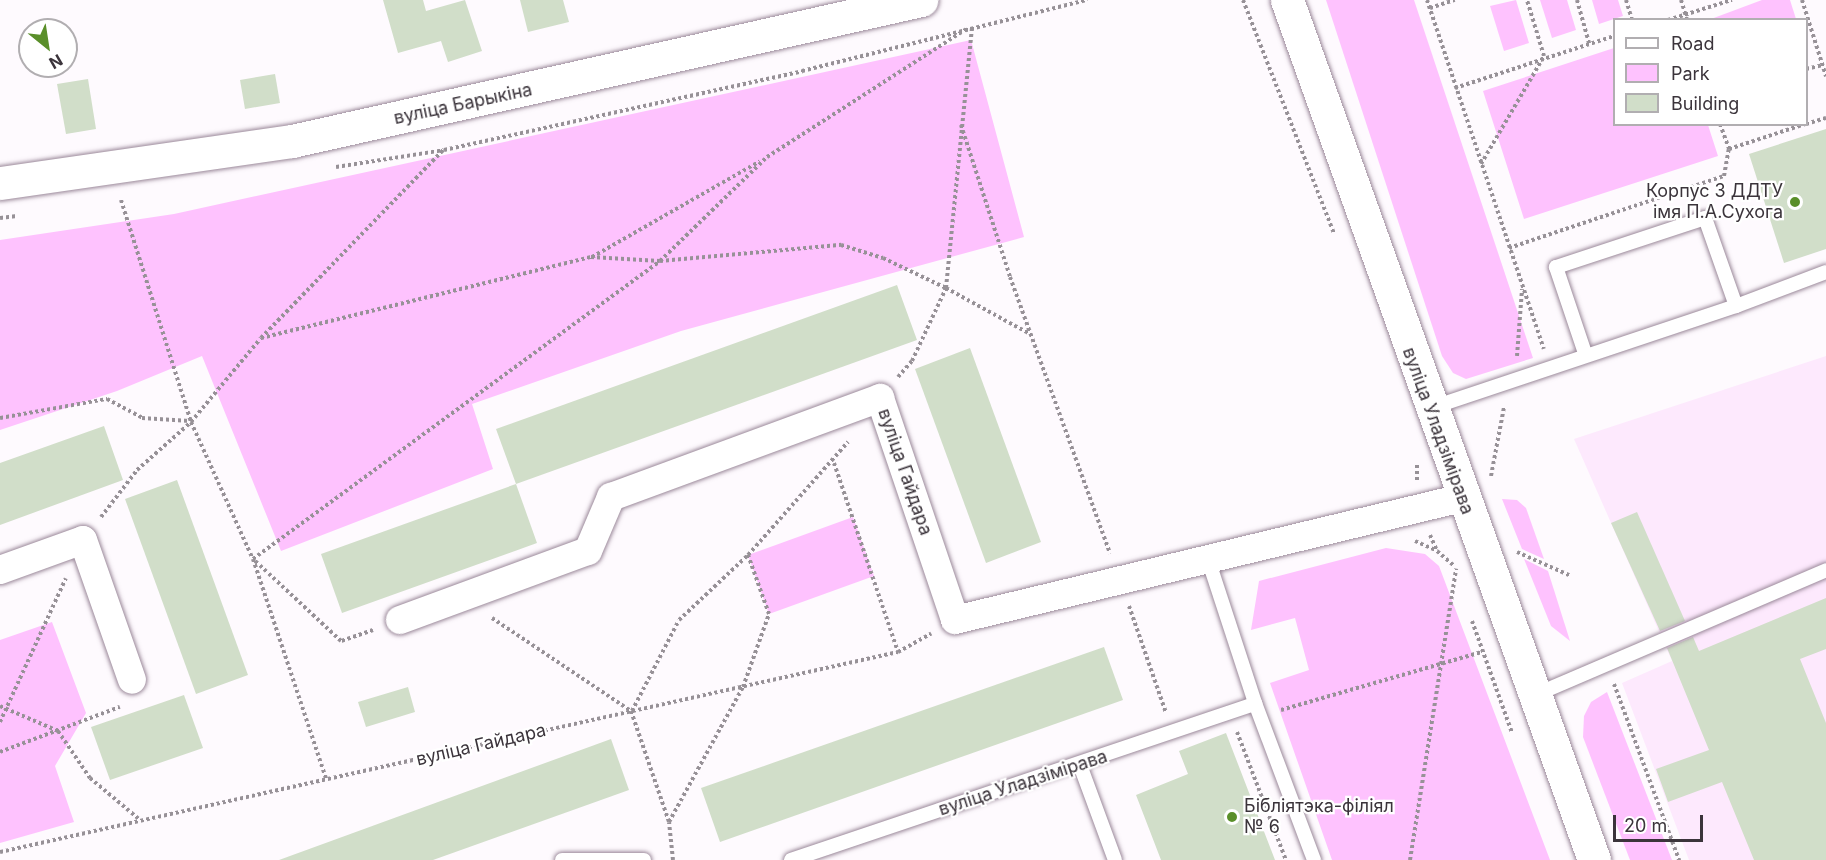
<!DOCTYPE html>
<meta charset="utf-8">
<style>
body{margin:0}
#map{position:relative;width:1826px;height:860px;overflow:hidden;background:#fefafe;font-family:Inter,sans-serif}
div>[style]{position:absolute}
.built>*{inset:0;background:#fde9fd}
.green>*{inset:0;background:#fec2fe}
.building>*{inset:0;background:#d1dec9}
.path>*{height:4px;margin-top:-2px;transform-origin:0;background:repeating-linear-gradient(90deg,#979197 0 3px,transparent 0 6px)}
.roads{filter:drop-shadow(0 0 2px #9b899a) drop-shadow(0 0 2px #9b899a)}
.lane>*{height:14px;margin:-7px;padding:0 7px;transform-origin:7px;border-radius:7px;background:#fff}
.street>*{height:28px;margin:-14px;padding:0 14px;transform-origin:14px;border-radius:14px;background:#fff}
.secondary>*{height:33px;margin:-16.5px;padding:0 16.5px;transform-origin:16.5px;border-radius:16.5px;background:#fff}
.primary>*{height:33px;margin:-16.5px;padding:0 16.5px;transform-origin:16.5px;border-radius:16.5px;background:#fff}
.dots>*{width:16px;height:16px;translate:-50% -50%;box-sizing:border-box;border:3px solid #fff;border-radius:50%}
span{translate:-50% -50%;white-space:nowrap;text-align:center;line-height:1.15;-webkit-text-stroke:4.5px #fff;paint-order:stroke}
.street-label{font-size:18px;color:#3b343b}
.poi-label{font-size:18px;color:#3b343b}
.right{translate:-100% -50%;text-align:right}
.left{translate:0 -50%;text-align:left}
.legend{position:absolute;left:1613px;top:18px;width:195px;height:108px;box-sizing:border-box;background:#fff;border:2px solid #b1aeb1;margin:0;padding:8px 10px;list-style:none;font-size:18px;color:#3b343b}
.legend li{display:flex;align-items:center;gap:12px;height:30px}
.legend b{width:30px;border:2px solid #b1aeb1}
.north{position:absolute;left:18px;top:18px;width:60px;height:60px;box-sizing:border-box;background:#fff;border:2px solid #b1aeb1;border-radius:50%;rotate:150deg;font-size:16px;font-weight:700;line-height:24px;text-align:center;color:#3b343b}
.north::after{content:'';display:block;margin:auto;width:21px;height:27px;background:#5a8f2a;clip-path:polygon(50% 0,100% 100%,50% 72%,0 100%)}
.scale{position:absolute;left:1613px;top:815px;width:90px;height:27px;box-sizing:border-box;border:3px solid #3b343b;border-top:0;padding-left:8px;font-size:18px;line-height:21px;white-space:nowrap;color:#3b343b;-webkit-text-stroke:4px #fff;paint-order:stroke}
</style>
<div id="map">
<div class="built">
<i style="clip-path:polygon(1826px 356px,1826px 860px,1689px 860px,1622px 683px,1672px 661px,1574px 439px)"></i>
</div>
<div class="green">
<i style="clip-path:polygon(1326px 0,1414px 0,1533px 358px,1466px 379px,1453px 373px,1442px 356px)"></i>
<i style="clip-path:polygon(1516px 0,1529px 43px,1504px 51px,1490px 6px)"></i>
<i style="clip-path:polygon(1540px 0,1567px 0,1576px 30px,1552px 38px)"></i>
<i style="clip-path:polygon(1592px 0,1618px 0,1623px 16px,1599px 24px)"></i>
<i style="clip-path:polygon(1762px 0,1790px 0,1796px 19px,1711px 19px)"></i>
<i style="clip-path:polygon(971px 40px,1024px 237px,681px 331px,472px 404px,493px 469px,281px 551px,202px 356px,117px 391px,0 430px,0 240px,174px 214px)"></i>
<i style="clip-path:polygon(1614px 48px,1614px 124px,1708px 125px,1718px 156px,1524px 219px,1483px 91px)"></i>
<i style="clip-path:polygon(1502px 499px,1517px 500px,1526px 508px,1544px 559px,1522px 549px)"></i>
<i style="clip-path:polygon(853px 517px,874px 576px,769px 614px,748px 555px)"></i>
<i style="clip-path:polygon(1386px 548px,1425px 554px,1439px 566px,1550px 860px,1332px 860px,1270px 683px,1309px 670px,1295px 618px,1251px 630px,1259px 581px)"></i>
<i style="clip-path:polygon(1524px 559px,1548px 571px,1570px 641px,1551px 626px)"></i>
<i style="clip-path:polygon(52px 622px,86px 713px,55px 766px,74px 822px,0 843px,0 640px)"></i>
<i style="clip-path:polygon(1607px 692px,1672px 860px,1630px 860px,1583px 737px,1584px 716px,1591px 702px)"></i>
</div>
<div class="building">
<i style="clip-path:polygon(383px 0,423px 0,426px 11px,465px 0,482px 51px,448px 62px,441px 41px,398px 53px)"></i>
<i style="clip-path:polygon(520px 0,563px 0,569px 22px,528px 32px)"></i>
<i style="clip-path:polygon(275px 74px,280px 103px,245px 109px,240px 80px)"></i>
<i style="clip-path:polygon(88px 79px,96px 129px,66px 134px,57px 84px)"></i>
<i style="clip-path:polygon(1826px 129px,1826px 249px,1784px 263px,1749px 154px)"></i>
<i style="clip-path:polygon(897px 285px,917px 340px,516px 484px,496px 429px)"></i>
<i style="clip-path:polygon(970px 348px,1041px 542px,986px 563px,915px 369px)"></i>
<i style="clip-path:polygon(104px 426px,123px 480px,0 525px,0 463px)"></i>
<i style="clip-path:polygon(177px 480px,248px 675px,196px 694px,125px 499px)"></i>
<i style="clip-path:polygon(516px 484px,537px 543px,342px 613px,321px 554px)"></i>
<i style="clip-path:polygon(1637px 512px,1685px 621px,1660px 631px,1611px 523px)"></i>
<i style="clip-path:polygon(1826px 598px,1826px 649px,1800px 659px,1826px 723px,1826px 860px,1754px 860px,1722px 782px,1668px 802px,1656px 769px,1709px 750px,1667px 648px,1693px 637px,1699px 651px)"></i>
<i style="clip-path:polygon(1104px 647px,1123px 700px,720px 842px,701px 788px)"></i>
<i style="clip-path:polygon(408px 687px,415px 712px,366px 727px,358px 702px)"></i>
<i style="clip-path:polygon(184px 695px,203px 748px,110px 780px,91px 727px)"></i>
<i style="clip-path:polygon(1226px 733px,1275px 860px,1161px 860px,1136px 795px,1188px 774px,1179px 751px)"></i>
<i style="clip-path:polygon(611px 739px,629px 790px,433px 860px,279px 860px)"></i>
</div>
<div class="path">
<i style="left:1243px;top:0;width:251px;rotate:68.7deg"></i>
<i style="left:1427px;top:0;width:368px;rotate:71.5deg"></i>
<i style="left:1577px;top:0;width:45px;rotate:74.4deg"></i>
<i style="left:1626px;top:0;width:21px;rotate:73deg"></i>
<i style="left:1681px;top:0;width:21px;rotate:73deg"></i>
<i style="left:1802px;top:0;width:80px;rotate:72.5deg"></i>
<i style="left:1430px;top:8px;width:26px;rotate:-18deg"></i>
<i style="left:1668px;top:20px;width:67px;rotate:-17.4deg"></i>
<i style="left:1806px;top:69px;width:17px;rotate:-13deg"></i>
<i style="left:1455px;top:88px;width:167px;rotate:-18.1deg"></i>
<i style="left:1720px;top:124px;width:27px;rotate:70deg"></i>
<i style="left:1729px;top:149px;width:80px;rotate:-18.2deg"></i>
<i style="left:1806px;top:124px;width:21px;rotate:-17deg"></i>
<i style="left:961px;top:125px;width:160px;rotate:72.1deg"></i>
<i style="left:1010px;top:277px;width:294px;rotate:70.1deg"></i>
<i style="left:1481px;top:164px;width:125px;rotate:-59.7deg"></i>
<i style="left:1544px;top:56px;width:59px;rotate:-106.9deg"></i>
<i style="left:336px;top:167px;width:109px;rotate:-8.9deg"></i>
<i style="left:444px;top:150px;width:367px;rotate:-12.4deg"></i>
<i style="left:802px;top:71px;width:294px;rotate:-14deg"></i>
<i style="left:121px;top:200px;width:233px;rotate:72.5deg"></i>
<i style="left:191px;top:422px;width:150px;rotate:65.7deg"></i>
<i style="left:253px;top:559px;width:232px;rotate:71.6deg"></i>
<i style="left:0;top:218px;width:17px;rotate:-7deg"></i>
<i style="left:1509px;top:248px;width:227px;rotate:-18.5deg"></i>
<i style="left:1724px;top:176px;width:27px;rotate:-80deg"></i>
<i style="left:592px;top:257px;width:193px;rotate:-29.7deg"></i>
<i style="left:261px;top:338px;width:340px;rotate:-13.8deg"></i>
<i style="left:591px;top:257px;width:69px;rotate:3.3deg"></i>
<i style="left:660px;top:261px;width:149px;rotate:-44.2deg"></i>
<i style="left:767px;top:157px;width:239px;rotate:-32.7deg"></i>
<i style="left:1517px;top:356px;width:67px;rotate:-85.7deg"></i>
<i style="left:898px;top:377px;width:21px;rotate:-49deg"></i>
<i style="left:912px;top:361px;width:81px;rotate:-65deg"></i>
<i style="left:946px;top:288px;width:96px;rotate:28.7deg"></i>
<i style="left:0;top:418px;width:109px;rotate:-10.1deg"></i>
<i style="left:107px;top:399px;width:40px;rotate:28deg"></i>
<i style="left:142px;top:418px;width:48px;rotate:3.6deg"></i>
<i style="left:834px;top:463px;width:200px;rotate:71.3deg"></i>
<i style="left:1491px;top:476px;width:70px;rotate:-79.3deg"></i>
<i style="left:1417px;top:480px;width:17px;rotate:-90deg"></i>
<i style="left:101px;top:517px;width:59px;rotate:-52.5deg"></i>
<i style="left:137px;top:470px;width:72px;rotate:-41.6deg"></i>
<i style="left:191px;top:422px;width:109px;rotate:-50.2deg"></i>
<i style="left:261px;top:338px;width:262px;rotate:-45.9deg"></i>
<i style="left:1430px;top:535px;width:17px;rotate:66deg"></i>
<i style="left:1415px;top:541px;width:24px;rotate:24deg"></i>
<i style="left:1437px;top:551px;width:23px;rotate:41deg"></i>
<i style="left:1517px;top:552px;width:57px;rotate:23.9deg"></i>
<i style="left:1129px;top:606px;width:113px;rotate:70.9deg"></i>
<i style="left:492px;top:618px;width:167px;rotate:33.8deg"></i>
<i style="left:631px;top:711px;width:117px;rotate:71.1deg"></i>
<i style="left:1472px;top:621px;width:119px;rotate:70.3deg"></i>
<i style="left:373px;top:630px;width:34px;rotate:161deg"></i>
<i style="left:341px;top:641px;width:120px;rotate:-137deg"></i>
<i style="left:253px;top:559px;width:504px;rotate:-36.21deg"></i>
<i style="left:660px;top:261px;width:182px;rotate:-5.1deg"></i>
<i style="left:841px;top:245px;width:44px;rotate:17.2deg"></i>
<i style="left:883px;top:258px;width:70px;rotate:25.5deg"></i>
<i style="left:946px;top:288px;width:263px;rotate:-84.3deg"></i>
<i style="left:1614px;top:684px;width:188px;rotate:69.7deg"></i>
<i style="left:0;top:706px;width:63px;rotate:23.3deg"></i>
<i style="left:58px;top:731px;width:57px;rotate:55.8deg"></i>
<i style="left:90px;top:778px;width:65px;rotate:40deg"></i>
<i style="left:1281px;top:710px;width:209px;rotate:-16.1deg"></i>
<i style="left:632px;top:711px;width:102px;rotate:-62.7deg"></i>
<i style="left:679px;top:620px;width:95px;rotate:-43.3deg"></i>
<i style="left:0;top:722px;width:158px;rotate:-65.4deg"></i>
<i style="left:1237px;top:732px;width:137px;rotate:69.1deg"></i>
<i style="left:0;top:752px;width:128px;rotate:-20.6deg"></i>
<i style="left:0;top:852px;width:920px;rotate:-12.56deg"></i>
<i style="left:898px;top:652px;width:38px;rotate:-29deg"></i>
<i style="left:673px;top:860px;width:38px;rotate:-96deg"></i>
<i style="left:669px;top:822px;width:154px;rotate:-61.3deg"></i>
<i style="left:743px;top:687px;width:77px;rotate:-70.4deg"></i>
<i style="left:769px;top:614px;width:63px;rotate:-109.6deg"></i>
<i style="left:748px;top:555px;width:151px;rotate:-48.5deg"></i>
<i style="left:1410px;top:860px;width:295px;rotate:-81deg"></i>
</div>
<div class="roads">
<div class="lane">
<i style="left:1736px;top:306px;width:96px;rotate:-20.7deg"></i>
<i style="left:1431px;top:408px;width:322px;rotate:-18.5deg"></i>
<i style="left:1736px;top:306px;width:93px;rotate:-109.4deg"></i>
<i style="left:1705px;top:218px;width:157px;rotate:161.8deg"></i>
<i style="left:1556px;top:267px;width:91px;rotate:71.4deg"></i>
<i style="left:1208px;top:559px;width:151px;rotate:71.9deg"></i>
<i style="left:1255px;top:703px;width:168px;rotate:69.4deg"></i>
<i style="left:1535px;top:695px;width:317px;rotate:-23.2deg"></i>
<i style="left:1080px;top:765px;width:101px;rotate:69.8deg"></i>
<i style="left:562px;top:860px;width:82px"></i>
<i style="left:791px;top:860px;width:490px;rotate:-18.6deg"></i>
</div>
<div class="street">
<i style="left:0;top:570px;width:88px;rotate:-19.9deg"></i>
<i style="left:83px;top:540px;width:148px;rotate:70.7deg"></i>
<i style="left:400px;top:620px;width:200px;rotate:-20.2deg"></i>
<i style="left:588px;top:551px;width:59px;rotate:-66.9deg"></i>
<i style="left:611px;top:497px;width:287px;rotate:-20.2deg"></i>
<i style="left:880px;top:398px;width:234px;rotate:71.3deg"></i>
<i style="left:955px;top:620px;width:521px;rotate:-13.53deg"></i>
</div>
<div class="secondary">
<i style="left:1287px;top:0;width:913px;rotate:70.35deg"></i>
</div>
<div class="primary">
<i style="left:0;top:183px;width:295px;rotate:-8.2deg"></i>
<i style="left:292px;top:141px;width:645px;rotate:-12.63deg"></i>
</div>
</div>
<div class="dots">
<i style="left:1795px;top:202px;background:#5a8f2a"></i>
<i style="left:1232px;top:817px;background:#5a8f2a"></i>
</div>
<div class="street-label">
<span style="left:463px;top:104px;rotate:-12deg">вуліца Барыкіна</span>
<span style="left:1438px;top:431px;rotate:70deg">вуліца Уладзімірава</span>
<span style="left:905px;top:472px;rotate:71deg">вуліца Гайдара</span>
<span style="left:481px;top:745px;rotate:-13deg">вуліца Гайдара</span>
<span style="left:1023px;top:783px;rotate:-18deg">вуліца Уладзімірава</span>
</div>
<div class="poi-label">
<span class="right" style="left:1783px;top:202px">Корпус 3 ДДТУ<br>імя П.А.Сухога</span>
<span class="left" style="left:1244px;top:817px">Бібліятэка-філіял<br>№ 6</span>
</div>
<ul class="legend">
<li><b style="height:8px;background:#fff"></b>Road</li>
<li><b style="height:16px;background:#fec2fe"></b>Park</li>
<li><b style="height:16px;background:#d1dec9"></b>Building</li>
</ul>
<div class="north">N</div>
<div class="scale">20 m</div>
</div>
